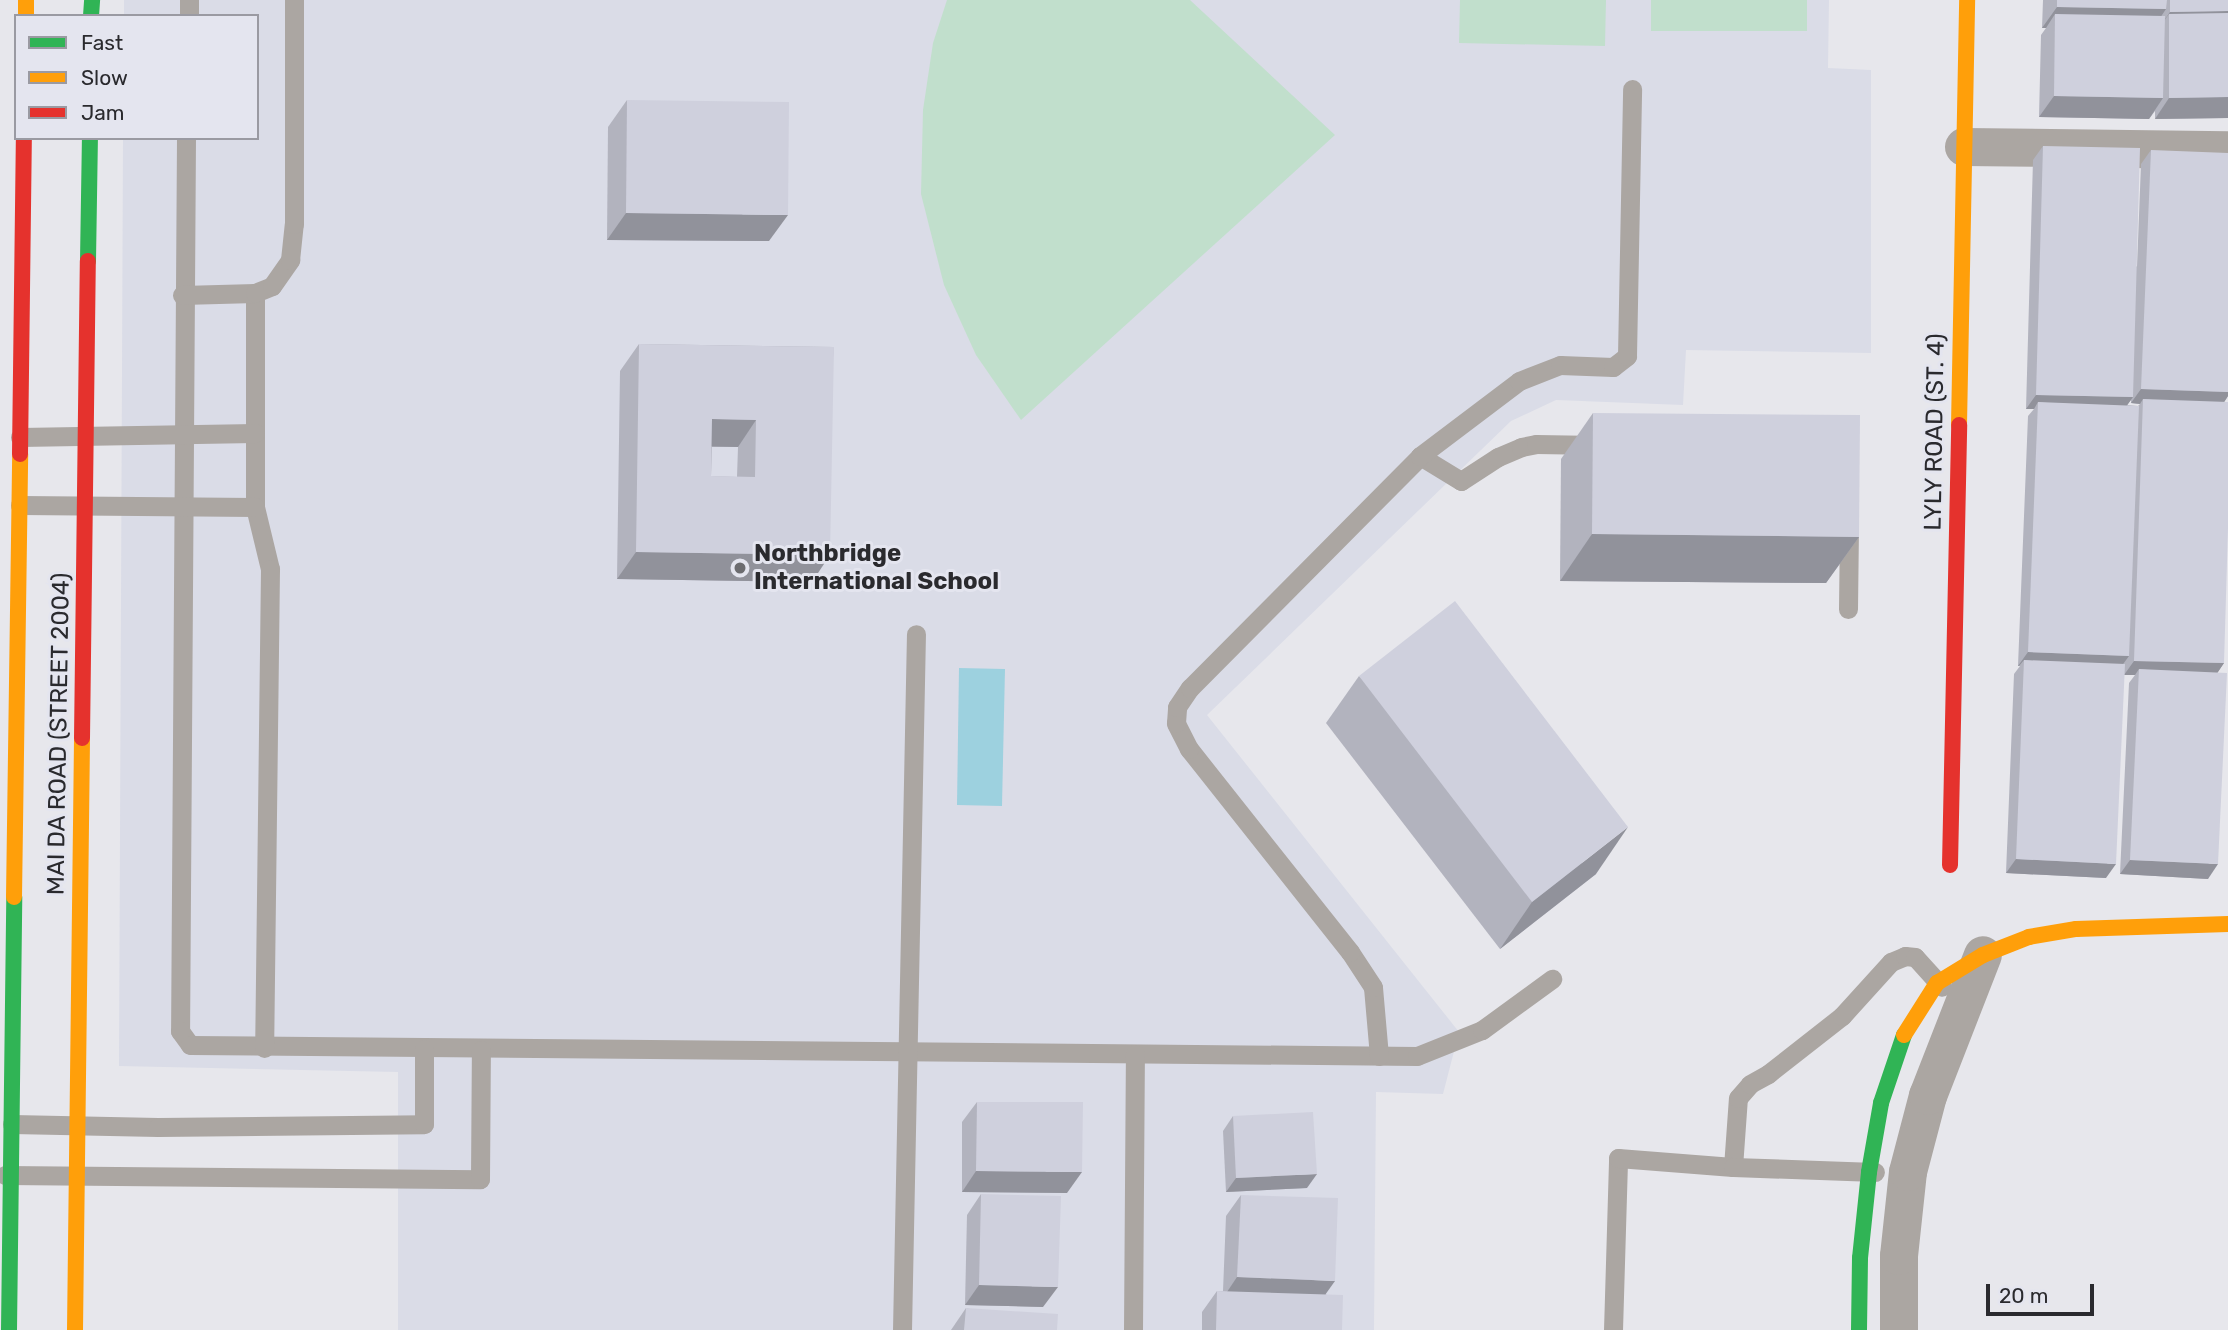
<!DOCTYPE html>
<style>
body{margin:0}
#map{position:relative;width:2228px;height:1330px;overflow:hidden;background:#e7e7ec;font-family:Rubik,sans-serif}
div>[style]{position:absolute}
.built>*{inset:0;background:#dadce7}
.green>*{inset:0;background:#c1dfcc}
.water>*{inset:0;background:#9dd1df}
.lane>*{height:19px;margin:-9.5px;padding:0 9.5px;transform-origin:9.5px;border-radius:9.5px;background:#aba6a2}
.street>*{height:38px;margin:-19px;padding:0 19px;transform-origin:19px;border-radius:19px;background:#aba6a2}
.fast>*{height:16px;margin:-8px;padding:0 8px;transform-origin:8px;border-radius:8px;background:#30b455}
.slow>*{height:16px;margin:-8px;padding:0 8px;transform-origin:8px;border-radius:8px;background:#ff9f0a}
.jam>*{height:16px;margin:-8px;padding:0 8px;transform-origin:8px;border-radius:8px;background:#e5322d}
.wall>*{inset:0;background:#b2b3be}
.shaded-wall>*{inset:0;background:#91929b}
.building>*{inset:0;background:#cfd0dd}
.dots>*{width:19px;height:19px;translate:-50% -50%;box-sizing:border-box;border:4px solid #e4e5ef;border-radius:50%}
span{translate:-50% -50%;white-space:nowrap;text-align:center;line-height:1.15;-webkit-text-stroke:6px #e4e5ef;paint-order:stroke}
.street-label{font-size:24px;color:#2a2a2e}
.poi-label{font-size:24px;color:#2a2a2e;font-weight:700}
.left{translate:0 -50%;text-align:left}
.legend{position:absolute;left:14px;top:14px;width:245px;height:126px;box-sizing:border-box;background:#e4e5ef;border:2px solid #9a9aa2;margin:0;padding:9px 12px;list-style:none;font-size:21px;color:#2a2a2e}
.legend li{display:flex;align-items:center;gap:14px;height:35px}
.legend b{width:35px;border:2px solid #9a9aa2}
.scale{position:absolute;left:1986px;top:1284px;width:108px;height:32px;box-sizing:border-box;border:4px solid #2a2a2e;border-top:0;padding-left:9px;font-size:21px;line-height:24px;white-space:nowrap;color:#2a2a2e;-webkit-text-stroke:5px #e4e5ef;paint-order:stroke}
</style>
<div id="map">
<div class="built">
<i style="clip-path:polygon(124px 0,1829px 0,1828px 68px,1871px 70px,1871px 353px,1686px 350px,1683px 405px,1556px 400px,1511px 421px,1207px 715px,1459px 1032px,1443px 1094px,1376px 1092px,1374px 1330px,398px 1330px,398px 1072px,119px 1066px,123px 138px,257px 138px,257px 16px,124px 16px)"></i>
</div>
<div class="green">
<i style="clip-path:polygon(947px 0,1190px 0,1335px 135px,1021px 420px,976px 355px,944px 285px,921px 194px,923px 110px,933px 43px)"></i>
<i style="clip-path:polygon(1460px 0,1606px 0,1605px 46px,1459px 43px)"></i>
<i style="clip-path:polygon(1651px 0,1807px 0,1807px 31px,1651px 31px)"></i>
</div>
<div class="water">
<i style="clip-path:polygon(959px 668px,1005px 669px,1002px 806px,957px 805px)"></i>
</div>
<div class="lane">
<i style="left:189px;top:16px;width:16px;rotate:-90deg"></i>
<i style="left:186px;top:138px;width:893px;rotate:90.38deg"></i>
<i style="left:180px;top:1031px;width:17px;rotate:54deg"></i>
<i style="left:190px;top:1045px;width:1227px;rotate:0.51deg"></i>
<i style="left:1417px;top:1056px;width:70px;rotate:-21.8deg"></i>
<i style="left:1482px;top:1030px;width:87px;rotate:-36.1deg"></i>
<i style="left:255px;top:293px;width:214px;rotate:90deg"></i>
<i style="left:255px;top:507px;width:64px;rotate:76.4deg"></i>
<i style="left:270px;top:569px;width:479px;rotate:90.7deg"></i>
<i style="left:182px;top:295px;width:73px;rotate:-1.6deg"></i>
<i style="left:255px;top:293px;width:18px;rotate:-22deg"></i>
<i style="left:272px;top:286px;width:32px;rotate:-55deg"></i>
<i style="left:290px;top:260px;width:36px;rotate:-84deg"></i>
<i style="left:294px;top:224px;width:224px;rotate:-90deg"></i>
<i style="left:20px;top:437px;width:235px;rotate:-1deg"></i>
<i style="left:1420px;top:456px;width:48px;rotate:31.4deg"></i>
<i style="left:1461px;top:481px;width:44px;rotate:-33deg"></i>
<i style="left:1498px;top:457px;width:25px;rotate:-23deg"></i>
<i style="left:1521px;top:447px;width:15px;rotate:-11deg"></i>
<i style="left:1536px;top:444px;width:62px;rotate:0.9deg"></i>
<i style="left:20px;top:505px;width:235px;rotate:0.5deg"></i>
<i style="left:1848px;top:609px;width:84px;rotate:-89.3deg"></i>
<i style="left:1379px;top:1056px;width:69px;rotate:-95deg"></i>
<i style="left:1373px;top:987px;width:42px;rotate:-123.3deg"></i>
<i style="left:1350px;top:952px;width:259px;rotate:-128.4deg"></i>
<i style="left:1189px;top:749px;width:29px;rotate:-117deg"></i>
<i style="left:1176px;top:723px;width:16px;rotate:-86deg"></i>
<i style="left:1177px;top:707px;width:23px;rotate:-56deg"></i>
<i style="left:1190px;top:688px;width:327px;rotate:-45.2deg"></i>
<i style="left:1420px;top:456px;width:124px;rotate:-37.1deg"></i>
<i style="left:1519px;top:381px;width:44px;rotate:-21.3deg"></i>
<i style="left:1560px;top:365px;width:53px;rotate:2.2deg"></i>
<i style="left:1613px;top:367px;width:18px;rotate:-38deg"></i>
<i style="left:1627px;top:356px;width:267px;rotate:-88.9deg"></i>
<i style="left:12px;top:1124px;width:146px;rotate:1.2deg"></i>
<i style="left:158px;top:1127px;width:266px;rotate:-0.6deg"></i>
<i style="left:424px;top:1124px;width:75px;rotate:-90deg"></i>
<i style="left:1733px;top:1167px;width:69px;rotate:-85.9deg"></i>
<i style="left:1738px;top:1098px;width:18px;rotate:-49deg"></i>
<i style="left:1750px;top:1084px;width:21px;rotate:-29deg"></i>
<i style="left:1768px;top:1074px;width:94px;rotate:-38.1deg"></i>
<i style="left:1842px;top:1016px;width:73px;rotate:-47.8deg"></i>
<i style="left:1891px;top:962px;width:15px;rotate:-23deg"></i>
<i style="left:1905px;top:956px;width:10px;rotate:6deg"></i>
<i style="left:1915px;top:957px;width:40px;rotate:48deg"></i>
<i style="left:5px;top:1175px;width:475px;rotate:0.5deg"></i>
<i style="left:480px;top:1179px;width:129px;rotate:-89.6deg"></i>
<i style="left:902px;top:1330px;width:696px;rotate:-88.85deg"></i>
<i style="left:1133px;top:1330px;width:276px;rotate:-89.6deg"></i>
<i style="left:1613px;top:1330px;width:172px;rotate:-88.3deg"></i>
<i style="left:1618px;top:1158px;width:115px;rotate:4.5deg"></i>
<i style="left:1733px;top:1167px;width:142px;rotate:2deg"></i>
</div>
<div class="street">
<i style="left:1964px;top:147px;width:264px;rotate:0.7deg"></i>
<i style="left:1899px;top:1330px;width:74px;rotate:-90deg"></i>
<i style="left:1899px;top:1256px;width:84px;rotate:-83.9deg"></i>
<i style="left:1908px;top:1172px;width:79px;rotate:-75.3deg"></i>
<i style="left:1928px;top:1096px;width:151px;rotate:-68.7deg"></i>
</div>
<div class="fast">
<i style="left:91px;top:16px;width:16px;rotate:-86deg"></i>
<i style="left:88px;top:261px;width:123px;rotate:-89.1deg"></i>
<i style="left:9px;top:1330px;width:433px;rotate:-89.3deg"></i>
<i style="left:1859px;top:1330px;width:72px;rotate:-89.2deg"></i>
<i style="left:1860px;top:1258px;width:86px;rotate:-84deg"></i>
<i style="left:1869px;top:1172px;width:70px;rotate:-80.1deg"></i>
<i style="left:1881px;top:1103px;width:72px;rotate:-71.3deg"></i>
</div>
<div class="slow">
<i style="left:26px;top:0;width:16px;rotate:90deg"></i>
<i style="left:1959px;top:425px;width:425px;rotate:-88.9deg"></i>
<i style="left:14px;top:897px;width:443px;rotate:-89.2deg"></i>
<i style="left:1904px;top:1035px;width:62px;rotate:-57.6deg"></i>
<i style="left:1937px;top:983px;width:54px;rotate:-31.3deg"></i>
<i style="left:1983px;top:955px;width:49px;rotate:-21.4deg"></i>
<i style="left:2029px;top:937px;width:48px;rotate:-9.7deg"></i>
<i style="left:2076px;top:929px;width:152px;rotate:-1.9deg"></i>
<i style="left:75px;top:1330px;width:592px;rotate:-89.32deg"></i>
</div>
<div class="jam">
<i style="left:20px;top:454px;width:316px;rotate:-89.3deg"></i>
<i style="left:82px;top:738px;width:477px;rotate:-89.3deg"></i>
<i style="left:1950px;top:865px;width:440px;rotate:-88.8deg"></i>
</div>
<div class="wall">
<i style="clip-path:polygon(2043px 0,2228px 0,2228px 118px,2155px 119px,2155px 111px,2149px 119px,2039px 117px,2041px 35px,2046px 28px,2042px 28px)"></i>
<i style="clip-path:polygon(627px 100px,769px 241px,607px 240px,608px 127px)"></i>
<i style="clip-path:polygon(evenodd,2043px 146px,2137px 267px,2141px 164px,2151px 150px,2228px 396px,2224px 402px,2224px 663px,2217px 673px,2208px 879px,2120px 874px,2129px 683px,2135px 675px,2124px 675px,2106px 878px,2006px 873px,2014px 674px,2020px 666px,2018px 666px,2028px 416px,2034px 409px,2026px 409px,2033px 160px,2043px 146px,2131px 400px,2131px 403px,2140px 404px,2138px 406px,2127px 405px,2131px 400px)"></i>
<i style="clip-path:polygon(evenodd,639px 344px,834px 347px,812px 582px,617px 579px,620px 371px,639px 344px,712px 447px,738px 447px,737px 477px,711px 476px,712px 447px)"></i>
<i style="clip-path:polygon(1593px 413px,1859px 537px,1826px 583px,1560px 581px,1561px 459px)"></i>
<i style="clip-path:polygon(1359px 676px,1596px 874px,1500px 949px,1326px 723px)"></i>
<i style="clip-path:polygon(977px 1102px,1067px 1193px,962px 1192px,962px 1122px)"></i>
<i style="clip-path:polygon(1233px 1116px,1307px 1188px,1226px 1192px,1223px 1131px)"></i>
<i style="clip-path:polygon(981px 1194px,1043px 1307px,965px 1305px,967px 1215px)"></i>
<i style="clip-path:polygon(1241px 1195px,1326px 1294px,1342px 1330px,1202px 1330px,1202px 1312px,1217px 1291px,1223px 1291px,1226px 1216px)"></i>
<i style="clip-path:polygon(966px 1308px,1057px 1330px,951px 1330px)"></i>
</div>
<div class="shaded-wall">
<i style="clip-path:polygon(2057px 7px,2166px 9px,2152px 30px,2055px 14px,2046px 28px,2042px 28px)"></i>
<i style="clip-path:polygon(2228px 11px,2228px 32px,2169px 14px,2155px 33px,2170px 12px)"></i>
<i style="clip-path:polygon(2054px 96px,2163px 98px,2149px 119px,2039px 117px)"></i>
<i style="clip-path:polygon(2228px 97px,2228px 118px,2155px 119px,2169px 98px)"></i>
<i style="clip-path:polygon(626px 213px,788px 215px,769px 241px,607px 240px)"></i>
<i style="clip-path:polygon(2141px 389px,2228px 392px,2228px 396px,2221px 407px,2143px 399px,2140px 404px,2131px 403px)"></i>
<i style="clip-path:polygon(2036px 395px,2133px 397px,2123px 411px,2038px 402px,2034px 409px,2026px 409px)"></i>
<i style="clip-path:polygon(712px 419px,756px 420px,738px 447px,694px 446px)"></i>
<i style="clip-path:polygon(1592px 534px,1859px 537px,1826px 583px,1560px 581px)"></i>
<i style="clip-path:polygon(636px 552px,830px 555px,812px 582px,617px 579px)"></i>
<i style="clip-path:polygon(2028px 652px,2129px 656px,2118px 671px,2024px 660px,2019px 666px,2018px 666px)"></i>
<i style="clip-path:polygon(2134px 661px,2224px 663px,2214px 678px,2139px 669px,2135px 675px,2124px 675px)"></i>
<i style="clip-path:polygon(1628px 827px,1596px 874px,1500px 949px,1532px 902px)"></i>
<i style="clip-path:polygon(2016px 859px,2116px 864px,2106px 878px,2006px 873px)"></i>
<i style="clip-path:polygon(2130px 860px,2218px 864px,2208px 879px,2120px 874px)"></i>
<i style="clip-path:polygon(976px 1171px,1082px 1172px,1067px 1193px,962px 1192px)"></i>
<i style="clip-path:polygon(1317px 1174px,1307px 1188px,1226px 1192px,1236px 1178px)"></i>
<i style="clip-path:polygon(1237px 1277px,1335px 1281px,1320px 1302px,1223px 1298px)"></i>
<i style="clip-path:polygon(979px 1285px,1058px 1287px,1043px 1307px,965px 1305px)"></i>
</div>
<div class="building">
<i style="clip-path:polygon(2057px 0,2167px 0,2166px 9px,2057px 7px)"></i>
<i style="clip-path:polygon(2170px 0,2228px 0,2228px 11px,2170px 12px)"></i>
<i style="clip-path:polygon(2228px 13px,2228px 97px,2169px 98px,2169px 14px)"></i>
<i style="clip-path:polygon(2055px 14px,2165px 16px,2163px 98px,2054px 96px)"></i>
<i style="clip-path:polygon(627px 100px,789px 102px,788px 215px,626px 213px)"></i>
<i style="clip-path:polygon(2043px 146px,2140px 148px,2133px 397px,2036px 395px)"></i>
<i style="clip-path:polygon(2151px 150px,2228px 153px,2228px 392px,2141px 389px)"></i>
<i style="clip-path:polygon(evenodd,639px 344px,834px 347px,830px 555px,636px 552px,639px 344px,712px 419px,756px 420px,755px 477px,711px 476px,712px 419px)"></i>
<i style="clip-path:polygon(2143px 399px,2228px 402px,2228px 528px,2224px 663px,2134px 661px)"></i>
<i style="clip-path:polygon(2038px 402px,2139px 406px,2129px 656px,2028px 652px)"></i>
<i style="clip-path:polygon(1593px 413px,1860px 415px,1859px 537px,1592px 534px)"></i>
<i style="clip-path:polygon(1455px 601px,1628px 827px,1532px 902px,1359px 676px)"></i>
<i style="clip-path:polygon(2024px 660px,2125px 664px,2116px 864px,2016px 859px)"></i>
<i style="clip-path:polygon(2139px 669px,2227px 673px,2218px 864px,2130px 860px)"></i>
<i style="clip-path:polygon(977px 1102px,1083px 1102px,1082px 1172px,976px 1171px)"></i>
<i style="clip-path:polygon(1313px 1112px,1317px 1174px,1236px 1178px,1233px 1116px)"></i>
<i style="clip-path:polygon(981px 1194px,1061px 1196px,1058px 1287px,979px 1285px)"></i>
<i style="clip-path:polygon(1241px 1195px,1338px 1198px,1335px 1281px,1237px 1277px)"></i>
<i style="clip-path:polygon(1217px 1291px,1343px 1295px,1342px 1330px,1216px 1330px)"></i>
<i style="clip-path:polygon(966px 1308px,1058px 1314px,1057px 1330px,964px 1330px)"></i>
</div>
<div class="dots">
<i style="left:740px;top:568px;background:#6c6c70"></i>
</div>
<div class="street-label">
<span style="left:1935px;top:432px;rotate:-89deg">LYLY ROAD (ST. 4)</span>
<span style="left:59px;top:734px;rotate:-89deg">MAI DA ROAD (STREET 2004)</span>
</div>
<div class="poi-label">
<span class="left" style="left:754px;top:568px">Northbridge<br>International School</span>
</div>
<ul class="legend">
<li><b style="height:9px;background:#30b455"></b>Fast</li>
<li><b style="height:9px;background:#ff9f0a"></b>Slow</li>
<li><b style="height:9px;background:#e5322d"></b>Jam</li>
</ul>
<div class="scale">20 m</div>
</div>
